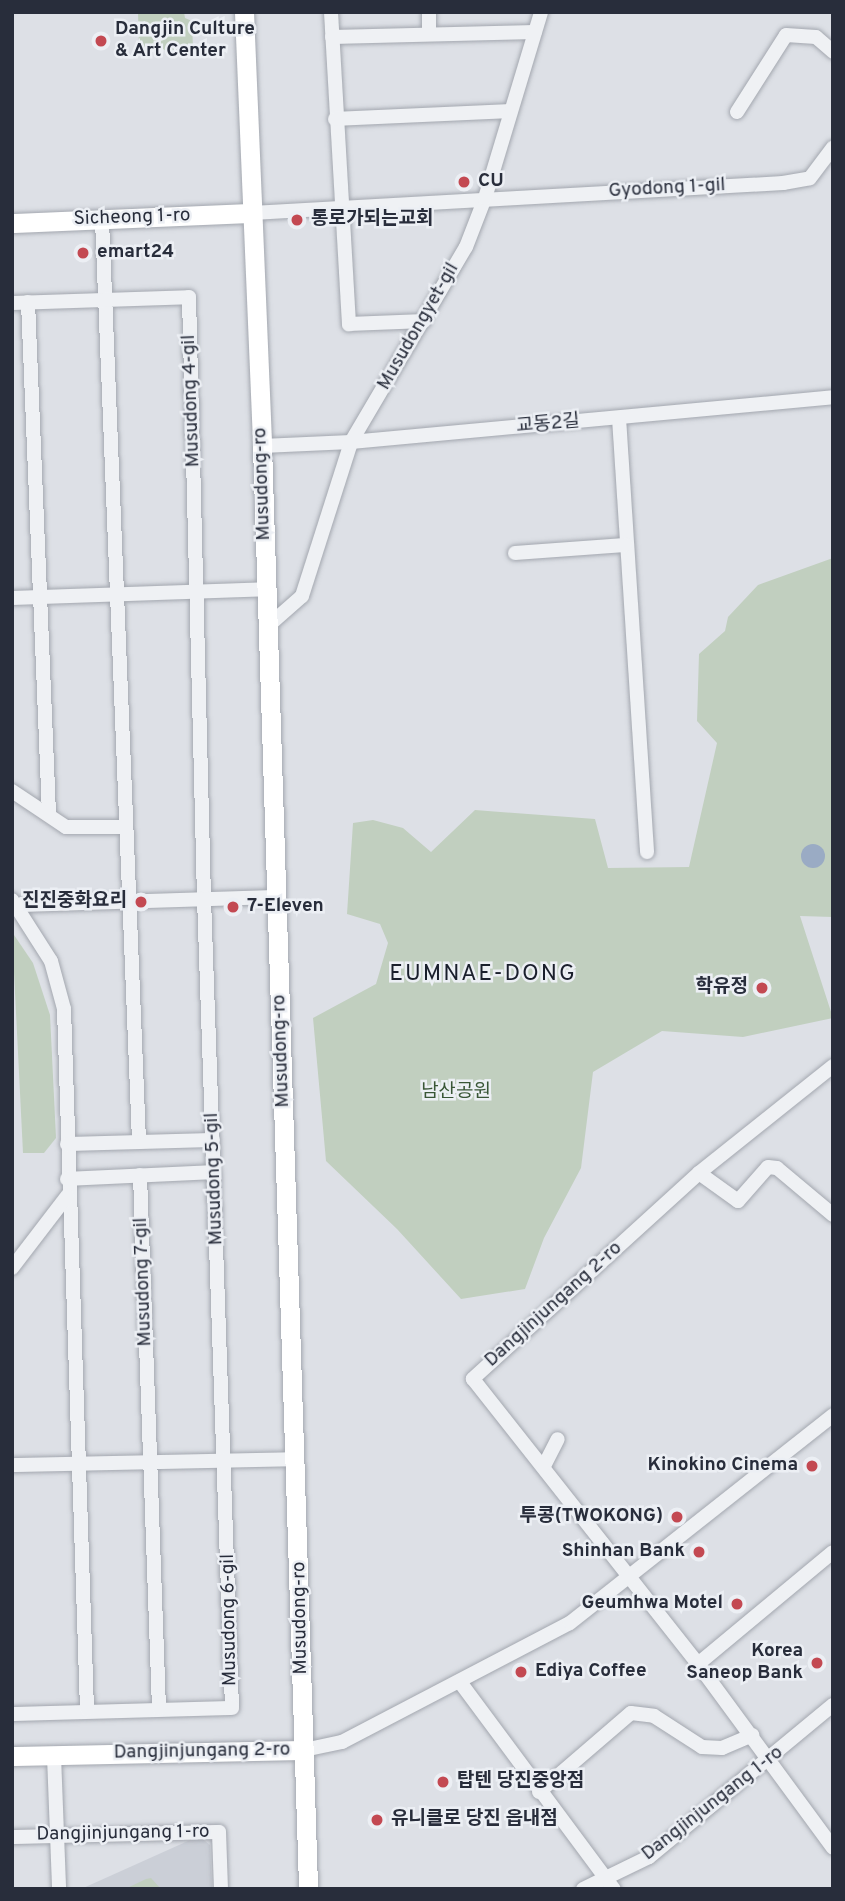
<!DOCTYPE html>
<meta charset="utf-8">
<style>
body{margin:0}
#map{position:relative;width:845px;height:1901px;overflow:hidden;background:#dde0e6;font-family:Overpass,"Noto Sans KR",sans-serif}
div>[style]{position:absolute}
.built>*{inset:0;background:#cbcfd7}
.green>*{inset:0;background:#c1cfbf}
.water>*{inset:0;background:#9aabc4}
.round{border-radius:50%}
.roads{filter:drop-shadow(0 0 2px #a3a7af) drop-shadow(0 0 2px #a3a7af)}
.street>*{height:14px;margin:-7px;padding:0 7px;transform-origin:7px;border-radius:7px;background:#eff1f4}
.secondary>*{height:19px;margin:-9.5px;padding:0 9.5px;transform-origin:9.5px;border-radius:9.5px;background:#fff}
.dots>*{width:19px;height:19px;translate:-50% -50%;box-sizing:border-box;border:4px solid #eceff4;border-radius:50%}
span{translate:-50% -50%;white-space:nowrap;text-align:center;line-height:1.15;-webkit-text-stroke:5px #eceff4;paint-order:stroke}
.poi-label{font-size:19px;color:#282d3b;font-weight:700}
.left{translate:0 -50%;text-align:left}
.right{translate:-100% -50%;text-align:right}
.street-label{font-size:19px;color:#282d3b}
.park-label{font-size:19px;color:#395636}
.quarter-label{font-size:23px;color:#1a1f2c;letter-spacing:2px}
.frame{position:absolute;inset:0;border:14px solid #282d3b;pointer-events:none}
</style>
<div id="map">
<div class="built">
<i style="clip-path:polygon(199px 1836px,210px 1845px,212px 1889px,81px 1889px)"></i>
</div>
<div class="green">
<i style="clip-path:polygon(138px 12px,184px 12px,185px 18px,192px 21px,193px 49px,139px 51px)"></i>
<i style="clip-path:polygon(833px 558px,833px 917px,800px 916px,833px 1018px,743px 1037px,662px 1031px,593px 1072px,581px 1168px,544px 1238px,525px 1289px,461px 1299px,397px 1229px,326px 1161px,313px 1018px,376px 984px,388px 943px,380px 924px,347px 914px,353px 823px,373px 820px,403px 828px,431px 852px,475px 810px,595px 819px,608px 868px,689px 867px,717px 743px,697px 721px,699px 654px,725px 631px,728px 617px,758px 585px)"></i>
<i style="clip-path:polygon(12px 932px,33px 963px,50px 1015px,56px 1138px,44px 1153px,23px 1153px)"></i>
<i style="clip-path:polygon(151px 1878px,161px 1889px,125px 1889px,146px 1879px)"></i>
</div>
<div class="water">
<i class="round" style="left:801px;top:844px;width:24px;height:24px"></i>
</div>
<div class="roads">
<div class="street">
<i style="left:331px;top:12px;width:313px;rotate:86.7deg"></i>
<i style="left:349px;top:324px;width:75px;rotate:-2.3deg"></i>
<i style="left:429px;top:12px;width:21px;rotate:90deg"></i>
<i style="left:332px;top:37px;width:203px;rotate:-1.4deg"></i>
<i style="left:737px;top:112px;width:91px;rotate:-57.5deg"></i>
<i style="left:786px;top:35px;width:30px;rotate:4deg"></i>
<i style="left:816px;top:37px;width:23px;rotate:41deg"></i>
<i style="left:335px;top:119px;width:175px;rotate:-2.6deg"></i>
<i style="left:252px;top:213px;width:532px;rotate:-3.23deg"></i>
<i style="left:783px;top:183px;width:27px;rotate:-10deg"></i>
<i style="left:810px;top:178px;width:38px;rotate:-53deg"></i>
<i style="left:102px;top:220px;width:923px;rotate:87.7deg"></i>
<i style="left:28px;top:302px;width:511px;rotate:87.65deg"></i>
<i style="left:12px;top:303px;width:177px;rotate:-1.9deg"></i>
<i style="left:189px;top:297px;width:601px;rotate:88.57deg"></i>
<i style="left:204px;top:898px;width:810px;rotate:88.02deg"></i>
<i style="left:232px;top:1708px;width:220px;rotate:178.4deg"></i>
<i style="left:619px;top:418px;width:435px;rotate:86.3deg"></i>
<i style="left:262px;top:446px;width:89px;rotate:-2.6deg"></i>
<i style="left:351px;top:442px;width:484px;rotate:-5.3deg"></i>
<i style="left:515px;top:553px;width:110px;rotate:-4.2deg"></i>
<i style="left:12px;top:598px;width:254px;rotate:-2deg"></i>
<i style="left:268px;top:626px;width:45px;rotate:-41.4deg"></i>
<i style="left:302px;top:596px;width:162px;rotate:-72.3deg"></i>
<i style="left:351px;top:442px;width:226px;rotate:-59.5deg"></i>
<i style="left:466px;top:247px;width:53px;rotate:-68.8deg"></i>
<i style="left:485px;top:198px;width:194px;rotate:-73.2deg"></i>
<i style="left:12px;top:791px;width:65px;rotate:33.7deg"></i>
<i style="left:66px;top:827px;width:60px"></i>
<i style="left:12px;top:900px;width:72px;rotate:57.4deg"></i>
<i style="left:51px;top:961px;width:50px;rotate:74.8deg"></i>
<i style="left:64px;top:1009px;width:701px;rotate:88.12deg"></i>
<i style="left:19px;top:905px;width:257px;rotate:-1.8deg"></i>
<i style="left:833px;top:1066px;width:171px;rotate:141.4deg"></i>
<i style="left:699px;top:1173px;width:306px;rotate:137.7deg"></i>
<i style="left:473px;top:1379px;width:363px;rotate:51.7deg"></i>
<i style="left:698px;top:1664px;width:228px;rotate:53.7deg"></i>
<i style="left:67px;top:1144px;width:146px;rotate:-1.6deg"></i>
<i style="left:699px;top:1173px;width:48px;rotate:35.7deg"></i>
<i style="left:738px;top:1201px;width:45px;rotate:-48.6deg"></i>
<i style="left:768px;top:1167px;width:9px;rotate:6deg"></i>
<i style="left:777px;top:1168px;width:73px;rotate:40deg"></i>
<i style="left:140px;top:1175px;width:534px;rotate:87.96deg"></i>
<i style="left:67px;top:1179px;width:147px;rotate:-2.7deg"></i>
<i style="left:12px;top:1268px;width:91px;rotate:-52.6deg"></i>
<i style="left:12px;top:1465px;width:285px;rotate:-1.2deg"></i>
<i style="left:544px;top:1466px;width:30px;rotate:-63deg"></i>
<i style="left:698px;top:1664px;width:175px;rotate:-39.7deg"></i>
<i style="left:460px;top:1682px;width:258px;rotate:53.4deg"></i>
<i style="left:304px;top:1750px;width:39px;rotate:-12deg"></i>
<i style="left:342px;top:1742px;width:257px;rotate:-27.6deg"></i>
<i style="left:570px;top:1623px;width:335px;rotate:-38.3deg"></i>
<i style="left:54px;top:1756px;width:133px;rotate:87.8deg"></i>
<i style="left:539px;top:1792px;width:121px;rotate:-40.7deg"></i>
<i style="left:631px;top:1713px;width:23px;rotate:7deg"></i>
<i style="left:654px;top:1716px;width:57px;rotate:32.9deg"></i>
<i style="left:702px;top:1747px;width:20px;rotate:3deg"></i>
<i style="left:722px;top:1748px;width:33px;rotate:-23deg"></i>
<i style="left:12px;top:1837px;width:207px;rotate:-1.4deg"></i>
<i style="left:219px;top:1832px;width:57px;rotate:88deg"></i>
<i style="left:583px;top:1889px;width:73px;rotate:-25.9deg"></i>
<i style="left:649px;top:1857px;width:239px;rotate:-39.6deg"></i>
</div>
<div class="secondary">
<i style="left:244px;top:12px;width:434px;rotate:87.6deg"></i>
<i style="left:262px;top:446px;width:1444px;rotate:88.17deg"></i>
<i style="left:12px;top:223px;width:240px;rotate:-2.4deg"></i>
<i style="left:12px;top:1756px;width:292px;rotate:-1.2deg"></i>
</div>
</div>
<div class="dots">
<i style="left:101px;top:41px;background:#c34952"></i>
<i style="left:464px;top:182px;background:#c34952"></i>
<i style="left:297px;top:220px;background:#c34952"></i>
<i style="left:83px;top:253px;background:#c34952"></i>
<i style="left:141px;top:902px;background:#c34952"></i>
<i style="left:233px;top:907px;background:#c34952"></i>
<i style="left:762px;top:988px;background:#c34952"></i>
<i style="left:812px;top:1466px;background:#c34952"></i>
<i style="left:677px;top:1517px;background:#c34952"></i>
<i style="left:699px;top:1552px;background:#c34952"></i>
<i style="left:737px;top:1604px;background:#c34952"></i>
<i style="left:817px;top:1663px;background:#c34952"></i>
<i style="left:521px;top:1672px;background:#c34952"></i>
<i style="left:443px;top:1782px;background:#c34952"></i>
<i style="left:377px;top:1820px;background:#c34952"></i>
</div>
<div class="poi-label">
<span class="left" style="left:115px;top:41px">Dangjin Culture<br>&amp; Art Center</span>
<span class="left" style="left:478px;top:182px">CU</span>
<span class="left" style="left:311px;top:220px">통로가되는교회</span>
<span class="left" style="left:97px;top:253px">emart24</span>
<span class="right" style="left:127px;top:902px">진진중화요리</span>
<span class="left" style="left:247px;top:907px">7-Eleven</span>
<span class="right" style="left:748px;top:988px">학유정</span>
<span class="right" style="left:798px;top:1466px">Kinokino Cinema</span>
<span class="right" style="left:663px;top:1517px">투콩(TWOKONG)</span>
<span class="right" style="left:685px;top:1552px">Shinhan Bank</span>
<span class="right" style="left:723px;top:1604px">Geumhwa Motel</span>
<span class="right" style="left:803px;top:1663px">Korea<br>Saneop Bank</span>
<span class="left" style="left:535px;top:1672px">Ediya Coffee</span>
<span class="left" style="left:457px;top:1782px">탑텐 당진중앙점</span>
<span class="left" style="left:391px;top:1820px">유니클로 당진 읍내점</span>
</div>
<div class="street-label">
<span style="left:667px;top:189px;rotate:-3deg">Gyodong 1-gil</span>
<span style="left:132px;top:218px;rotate:-2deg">Sicheong 1-ro</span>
<span style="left:419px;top:327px;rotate:-60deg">Musudongyet-gil</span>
<span style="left:192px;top:401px;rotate:-92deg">Musudong 4-gil</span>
<span style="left:548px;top:425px;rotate:-5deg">교동2길</span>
<span style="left:263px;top:484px;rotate:-92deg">Musudong-ro</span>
<span style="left:282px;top:1051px;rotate:-92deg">Musudong-ro</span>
<span style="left:215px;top:1179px;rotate:-92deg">Musudong 5-gil</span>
<span style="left:144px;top:1282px;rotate:-92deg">Musudong 7-gil</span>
<span style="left:554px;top:1305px;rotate:-42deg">Dangjinjungang 2-ro</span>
<span style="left:301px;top:1618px;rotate:-91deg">Musudong-ro</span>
<span style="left:230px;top:1620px;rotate:-91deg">Musudong 6-gil</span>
<span style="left:202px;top:1752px;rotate:-1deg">Dangjinjungang 2-ro</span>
<span style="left:713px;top:1804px;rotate:-38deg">Dangjinjungang 1-ro</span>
<span style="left:123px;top:1834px;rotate:-1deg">Dangjinjungang 1-ro</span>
</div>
<div class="park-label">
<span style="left:456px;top:1093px">남산공원</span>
</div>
<div class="quarter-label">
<span style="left:483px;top:975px">EUMNAE-DONG</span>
</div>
<div class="frame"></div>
</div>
